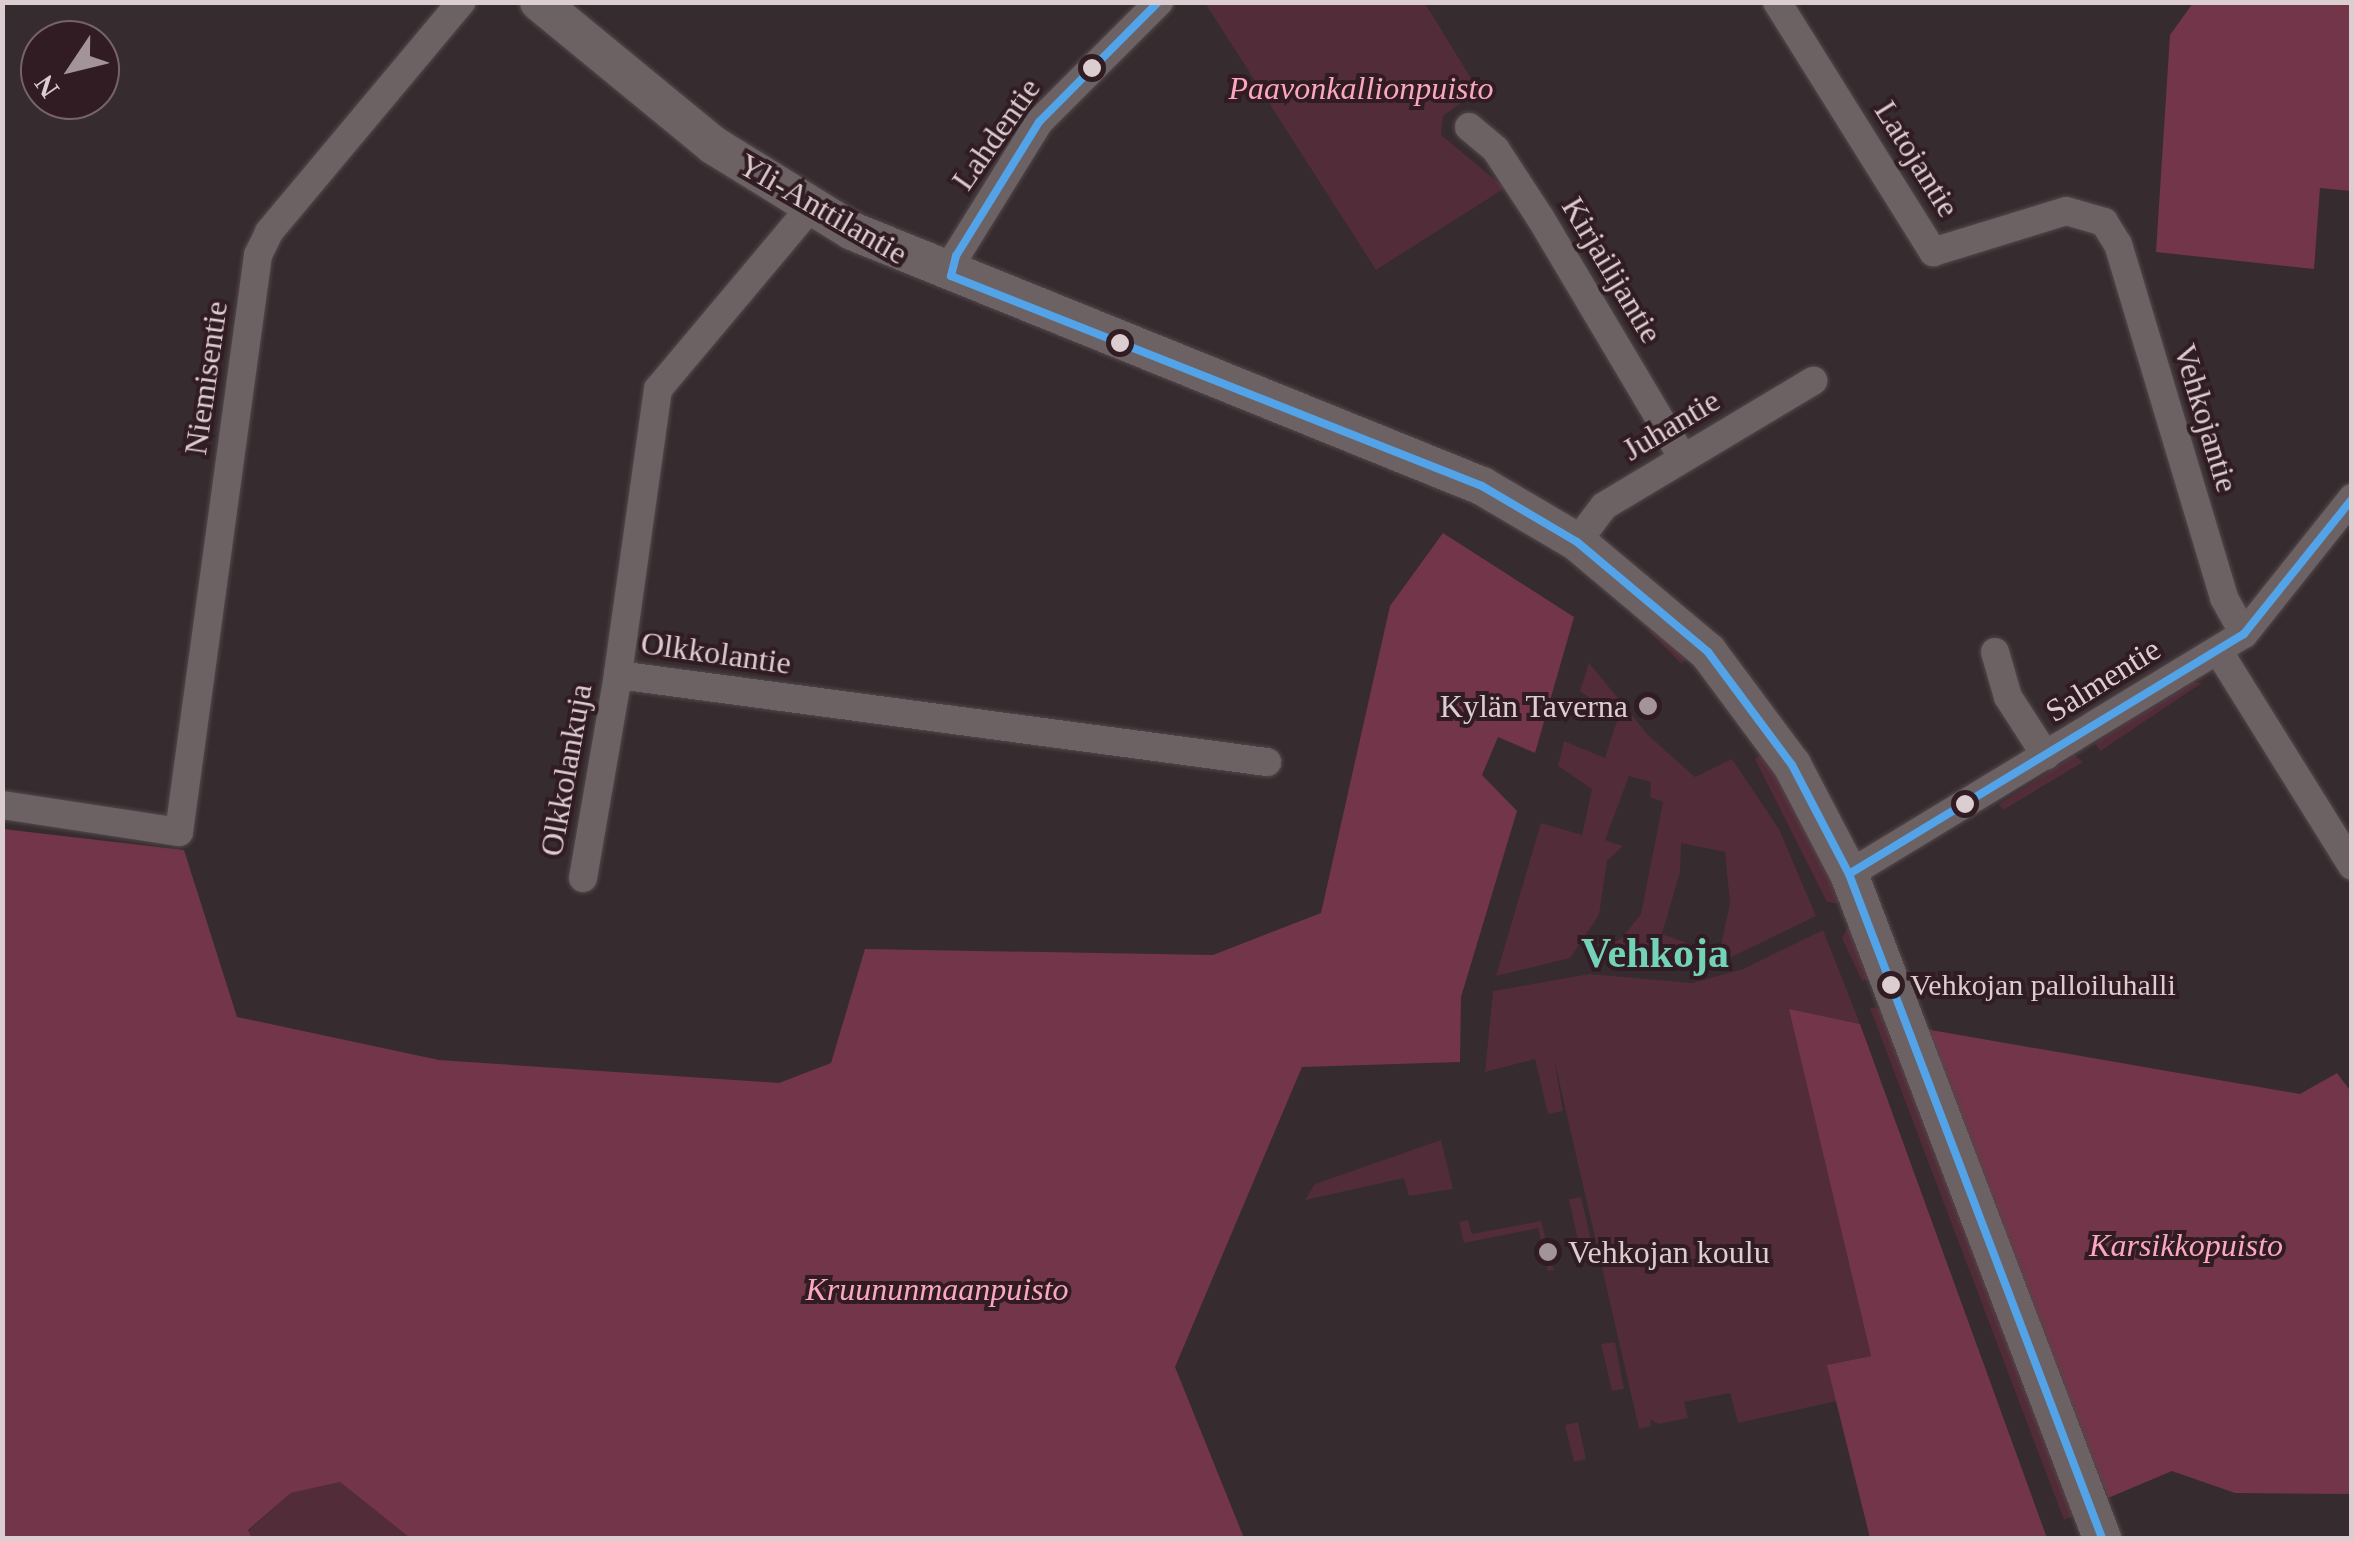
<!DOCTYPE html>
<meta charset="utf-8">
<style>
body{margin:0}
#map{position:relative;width:2354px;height:1541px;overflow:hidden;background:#362b2e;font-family:"Times New Roman",serif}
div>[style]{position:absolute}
.green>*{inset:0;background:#522c38}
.forest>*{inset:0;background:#73354a}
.roads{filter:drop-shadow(0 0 2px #52484b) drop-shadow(0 0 2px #52484b)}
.street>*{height:28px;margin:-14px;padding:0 14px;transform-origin:14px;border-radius:14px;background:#6c6264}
.secondary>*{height:38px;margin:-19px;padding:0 19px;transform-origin:19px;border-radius:19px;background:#6c6264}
.bus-1>*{height:8px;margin:-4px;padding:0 4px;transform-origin:4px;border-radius:4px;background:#53a3e8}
.dots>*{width:28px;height:28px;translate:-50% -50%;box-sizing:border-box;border:5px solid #301c22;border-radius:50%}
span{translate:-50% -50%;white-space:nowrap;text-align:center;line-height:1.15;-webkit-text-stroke:8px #301c22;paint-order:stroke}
.bus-label{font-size:30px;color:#dccdd1}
.left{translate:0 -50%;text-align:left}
.park-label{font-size:32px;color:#fca7c0;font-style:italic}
.street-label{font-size:32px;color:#dccdd1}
.poi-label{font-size:32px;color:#dccdd1}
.right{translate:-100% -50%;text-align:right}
.district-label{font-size:42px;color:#73d3b9;font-weight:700}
.frame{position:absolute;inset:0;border:5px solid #dccdd1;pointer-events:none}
.north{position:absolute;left:20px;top:20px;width:100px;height:100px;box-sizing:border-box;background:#301c22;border:2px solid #756368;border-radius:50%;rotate:235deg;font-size:28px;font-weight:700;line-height:40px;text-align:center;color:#dccdd1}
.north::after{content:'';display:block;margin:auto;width:35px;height:45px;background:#a29498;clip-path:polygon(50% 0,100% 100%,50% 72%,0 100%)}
</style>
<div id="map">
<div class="green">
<i style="clip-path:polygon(1205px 3px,1425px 3px,1478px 90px,1443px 116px,1441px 135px,1505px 188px,1376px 270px)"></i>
<i style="clip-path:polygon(1625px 606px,1690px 657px,1681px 664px)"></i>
<i style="clip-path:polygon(1589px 663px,1649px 736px,1695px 777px,1732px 759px,1779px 829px,1816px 916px,1717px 964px,1730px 903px,1725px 852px,1681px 843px,1680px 872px,1662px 934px,1687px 943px,1694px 969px,1592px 961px,1591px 955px,1622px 938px,1641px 914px,1663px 802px,1650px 797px,1651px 782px,1629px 776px,1605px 840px,1623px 846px,1607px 861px,1599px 915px,1570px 958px,1496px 976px,1541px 823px,1582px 835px,1592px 789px,1558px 766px,1564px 741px,1605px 758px,1618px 718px,1580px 691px)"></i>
<i style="clip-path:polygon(2194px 682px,2202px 683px,2100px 751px,2095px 743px)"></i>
<i style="clip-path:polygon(1765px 751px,1824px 861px,1841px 904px,1827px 902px,1755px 759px)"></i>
<i style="clip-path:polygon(2075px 755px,2083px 762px,2003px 810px,1999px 804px)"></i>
<i style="clip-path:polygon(1849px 925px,1869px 979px,1862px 981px,1842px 938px)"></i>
<i style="clip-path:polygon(1823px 930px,1860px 1024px,1790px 1010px,1871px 1356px,1828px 1365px,1837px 1401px,1738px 1423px,1730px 1393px,1684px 1402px,1688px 1418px,1658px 1424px,1650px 1419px,1651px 1426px,1639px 1429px,1554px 1059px,1563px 1111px,1548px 1114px,1535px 1059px,1485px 1072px,1493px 991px,1589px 974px,1692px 983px,1743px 969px)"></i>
<i style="clip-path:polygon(1880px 1007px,2076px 1515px,2064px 1520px,1870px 1008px)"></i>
<i style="clip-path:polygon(1441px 1140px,1453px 1189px,1409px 1196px,1404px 1178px,1305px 1200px,1315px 1184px)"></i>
<i style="clip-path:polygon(1581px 1197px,1595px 1257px,1582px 1259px,1569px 1199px)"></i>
<i style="clip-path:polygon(1468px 1220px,1472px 1234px,1541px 1221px,1554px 1270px,1548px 1271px,1538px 1228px,1464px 1243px,1459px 1222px)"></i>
<i style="clip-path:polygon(1615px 1342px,1624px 1389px,1612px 1391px,1601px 1344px)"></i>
<i style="clip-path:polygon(1578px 1422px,1586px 1459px,1574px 1462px,1565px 1425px)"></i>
<i style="clip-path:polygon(340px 1482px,410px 1538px,252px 1538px,248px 1531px,291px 1493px)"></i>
</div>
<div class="forest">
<i style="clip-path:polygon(2193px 3px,2351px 3px,2351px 191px,2320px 188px,2314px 269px,2156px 252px,2170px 35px)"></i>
<i style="clip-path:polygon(1443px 533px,1574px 617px,1535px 753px,1498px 737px,1482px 775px,1517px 811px,1461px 997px,1460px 1062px,1302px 1067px,1175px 1367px,1244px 1538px,410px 1538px,340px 1482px,291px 1493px,248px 1530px,252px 1538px,3px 1538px,3px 829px,184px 850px,237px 1017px,439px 1060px,779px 1083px,831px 1063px,865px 949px,1213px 955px,1321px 913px,1390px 606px)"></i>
<i style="clip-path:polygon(1789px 1009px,1860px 1024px,2047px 1538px,1870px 1538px,1827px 1365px,1871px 1356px)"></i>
<i style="clip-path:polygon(1925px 1029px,2300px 1094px,2337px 1073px,2352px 1093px,2351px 1494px,2235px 1493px,2172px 1471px,2108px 1498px)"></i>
</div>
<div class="roads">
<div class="street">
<i style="left:1777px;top:2px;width:295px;rotate:58deg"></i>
<i style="left:1933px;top:252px;width:139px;rotate:-17.1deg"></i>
<i style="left:2066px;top:211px;width:40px;rotate:16deg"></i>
<i style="left:2104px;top:222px;width:26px;rotate:58deg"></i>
<i style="left:2118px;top:244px;width:370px;rotate:73.3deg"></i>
<i style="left:2224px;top:598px;width:41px;rotate:60.9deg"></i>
<i style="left:1469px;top:127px;width:35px;rotate:40deg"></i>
<i style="left:1496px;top:150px;width:82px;rotate:56.9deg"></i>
<i style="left:1541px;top:219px;width:278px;rotate:59.3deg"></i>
<i style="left:810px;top:208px;width:236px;rotate:130deg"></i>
<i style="left:658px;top:389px;width:289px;rotate:98deg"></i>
<i style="left:618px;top:675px;width:655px;rotate:7.64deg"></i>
<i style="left:951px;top:276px;width:21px;rotate:-76deg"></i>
<i style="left:956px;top:256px;width:158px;rotate:-58.2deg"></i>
<i style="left:1039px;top:122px;width:170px;rotate:-45deg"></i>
<i style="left:1577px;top:542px;width:45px;rotate:-53.1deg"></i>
<i style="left:1604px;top:506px;width:244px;rotate:-30.9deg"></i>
<i style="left:1995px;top:652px;width:47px;rotate:73.9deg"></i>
<i style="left:2008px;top:697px;width:70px;rotate:57.2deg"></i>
<i style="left:2219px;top:652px;width:252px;rotate:58.1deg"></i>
<i style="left:2px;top:805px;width:179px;rotate:8.7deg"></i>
<i style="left:179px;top:832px;width:582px;rotate:-82.2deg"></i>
<i style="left:258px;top:255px;width:25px;rotate:-64deg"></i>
<i style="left:269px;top:232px;width:300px;rotate:-50.1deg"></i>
<i style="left:1849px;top:874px;width:462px;rotate:-31.3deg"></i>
<i style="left:2244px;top:634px;width:174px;rotate:-51.5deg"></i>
<i style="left:583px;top:878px;width:206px;rotate:-80.2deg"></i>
</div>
<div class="secondary">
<i style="left:539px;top:2px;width:225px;rotate:39.4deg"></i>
<i style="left:713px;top:145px;width:163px;rotate:31.7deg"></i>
<i style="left:852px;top:231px;width:680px;rotate:22.04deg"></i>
<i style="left:1482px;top:486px;width:110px;rotate:30.5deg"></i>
<i style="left:1577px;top:542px;width:171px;rotate:40deg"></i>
<i style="left:1708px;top:652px;width:141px;rotate:53.4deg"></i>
<i style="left:1792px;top:765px;width:123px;rotate:62.4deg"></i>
<i style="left:1849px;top:874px;width:711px;rotate:69.14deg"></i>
</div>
</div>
<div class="bus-1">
<i style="left:951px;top:276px;width:571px;rotate:21.58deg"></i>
<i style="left:1482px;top:486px;width:110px;rotate:30.5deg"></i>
<i style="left:1577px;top:542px;width:171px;rotate:40deg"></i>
<i style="left:1708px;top:652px;width:141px;rotate:53.4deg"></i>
<i style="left:1792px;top:765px;width:123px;rotate:62.4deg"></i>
<i style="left:1849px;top:874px;width:711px;rotate:69.14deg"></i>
<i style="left:951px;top:276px;width:21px;rotate:-76deg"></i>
<i style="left:956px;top:256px;width:158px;rotate:-58.2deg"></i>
<i style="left:1039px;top:122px;width:169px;rotate:-45.2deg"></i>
<i style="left:1849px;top:874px;width:462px;rotate:-31.3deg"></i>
<i style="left:2244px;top:634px;width:173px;rotate:-51.3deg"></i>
</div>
<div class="dots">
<i style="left:1092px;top:68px;background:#dccdd1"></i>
<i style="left:1120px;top:343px;background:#dccdd1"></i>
<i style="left:1648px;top:706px;background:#a29498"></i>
<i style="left:1965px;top:804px;background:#dccdd1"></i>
<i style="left:1891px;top:985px;background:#dccdd1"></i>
<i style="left:1548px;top:1252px;background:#a29498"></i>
</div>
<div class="bus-label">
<span class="left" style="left:1910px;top:985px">Vehkojan palloiluhalli</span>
</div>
<div class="park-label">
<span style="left:1361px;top:88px">Paavonkallionpuisto</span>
<span style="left:2186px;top:1245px">Karsikkopuisto</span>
<span style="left:937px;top:1289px">Kruununmaanpuisto</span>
</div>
<div class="street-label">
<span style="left:996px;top:134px;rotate:-55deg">Lahdentie</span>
<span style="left:1917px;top:159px;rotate:58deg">Latojantie</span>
<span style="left:823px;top:209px;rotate:30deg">Yli-Anttilantie</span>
<span style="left:1612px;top:270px;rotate:59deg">Kirjailijantie</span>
<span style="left:206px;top:378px;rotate:-82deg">Niemisentie</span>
<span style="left:2206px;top:418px;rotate:73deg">Vehkojantie</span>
<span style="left:1671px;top:425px;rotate:-31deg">Juhantie</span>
<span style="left:716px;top:653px;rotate:8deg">Olkkolantie</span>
<span style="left:2103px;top:680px;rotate:-32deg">Salmentie</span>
<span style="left:566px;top:770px;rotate:-80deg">Olkkolankuja</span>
</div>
<div class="poi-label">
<span class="right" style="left:1628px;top:706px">Kylän Taverna</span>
<span class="left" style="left:1568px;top:1252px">Vehkojan koulu</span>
</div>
<div class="district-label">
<span style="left:1655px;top:953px">Vehkoja</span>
</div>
<div class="frame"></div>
<div class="north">N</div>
</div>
